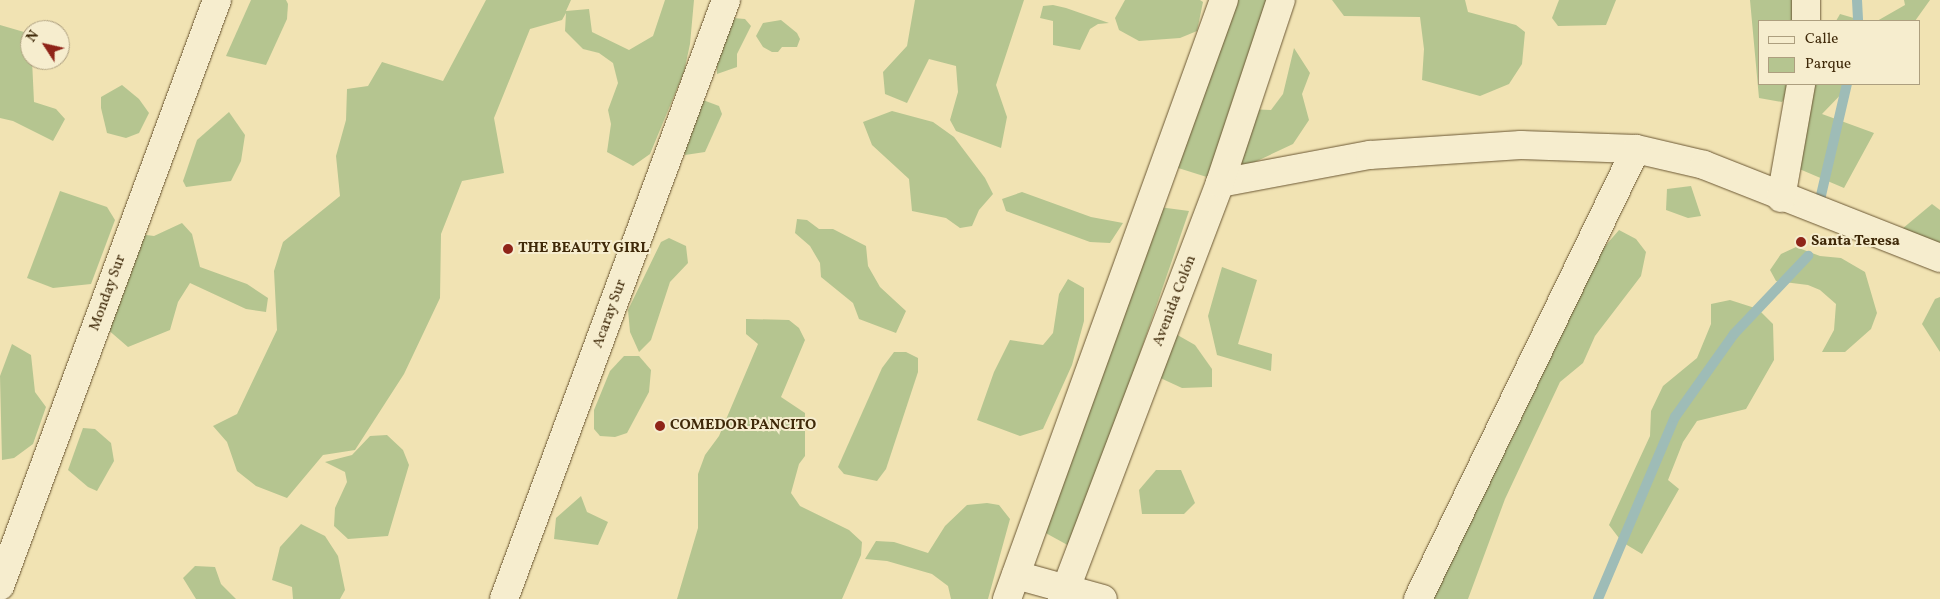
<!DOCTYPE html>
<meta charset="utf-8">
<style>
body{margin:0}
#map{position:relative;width:1940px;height:599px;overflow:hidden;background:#f1e3b3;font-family:Vollkorn,serif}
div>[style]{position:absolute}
.green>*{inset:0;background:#b5c590}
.stream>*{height:10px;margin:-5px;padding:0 5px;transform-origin:5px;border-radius:5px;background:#9ebcb7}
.roads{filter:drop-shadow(0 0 1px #6c5834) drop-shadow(0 0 1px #6c5834)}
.street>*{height:28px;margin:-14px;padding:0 14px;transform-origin:14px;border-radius:14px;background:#f6edce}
.dots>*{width:14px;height:14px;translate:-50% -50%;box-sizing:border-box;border:2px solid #f6edce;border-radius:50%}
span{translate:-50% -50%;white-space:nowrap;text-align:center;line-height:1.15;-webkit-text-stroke:4px #f6edce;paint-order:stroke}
.poi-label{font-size:15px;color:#3f2909;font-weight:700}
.left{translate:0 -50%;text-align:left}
.street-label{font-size:15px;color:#3f2909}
.legend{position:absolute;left:1758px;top:20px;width:162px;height:65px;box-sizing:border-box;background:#f6edce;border:1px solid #ad9f7f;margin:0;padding:6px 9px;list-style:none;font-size:15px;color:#3f2909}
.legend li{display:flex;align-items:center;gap:10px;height:25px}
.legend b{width:25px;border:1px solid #ad9f7f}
.north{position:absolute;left:20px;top:20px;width:50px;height:50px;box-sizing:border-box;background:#f6edce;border:1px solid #ad9f7f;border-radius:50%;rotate:305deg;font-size:14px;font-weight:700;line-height:20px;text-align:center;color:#3f2909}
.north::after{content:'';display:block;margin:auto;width:18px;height:22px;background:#8f2418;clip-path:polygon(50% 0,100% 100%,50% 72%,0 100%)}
</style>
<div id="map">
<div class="green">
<i style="clip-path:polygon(251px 0,286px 0,288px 4px,287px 19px,266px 65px,226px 56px)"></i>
<i style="clip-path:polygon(486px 0,571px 0,566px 11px,589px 9px,592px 32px,629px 50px,653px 36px,665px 0,694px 0,690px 44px,684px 72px,650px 154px,633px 166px,607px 152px,611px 124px,608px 110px,618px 83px,613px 63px,599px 53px,583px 49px,565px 31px,566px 13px,562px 20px,530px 29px,494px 118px,504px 173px,462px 181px,441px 234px,440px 298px,404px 374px,355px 450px,323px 455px,287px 498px,256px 486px,237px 471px,227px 442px,213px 426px,237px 414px,277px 330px,274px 271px,283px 242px,340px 196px,336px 156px,346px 120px,347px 89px,368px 86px,382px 62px,443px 81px)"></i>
<i style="clip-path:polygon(915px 0,1024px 0,996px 85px,1007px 117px,1001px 148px,956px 131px,950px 120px,958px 92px,956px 66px,929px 59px,907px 103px,885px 94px,883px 72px,907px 46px)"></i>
<i style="clip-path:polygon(1125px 0,1200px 0,1203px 2px,1197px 31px,1180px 38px,1139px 41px,1119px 30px,1115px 18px)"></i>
<i style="clip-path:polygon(1215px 0,1273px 0,1210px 178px,1175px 167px)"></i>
<i style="clip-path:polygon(1332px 0,1465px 0,1468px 12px,1516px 25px,1525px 32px,1522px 64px,1509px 84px,1480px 96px,1422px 80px,1424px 49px,1420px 17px,1344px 16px)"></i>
<i style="clip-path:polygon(1559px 0,1616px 0,1606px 25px,1558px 26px,1552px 18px)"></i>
<i style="clip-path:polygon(1750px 0,1800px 0,1801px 21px,1759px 21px,1759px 84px,1794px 84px,1782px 102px,1759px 98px)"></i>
<i style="clip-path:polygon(1904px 0,1930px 0,1915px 21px,1877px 21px,1905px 5px)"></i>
<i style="clip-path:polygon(1053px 5px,1066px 8px,1109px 23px,1098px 24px,1090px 29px,1080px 50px,1053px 45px,1053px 21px,1040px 18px,1043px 6px)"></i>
<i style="clip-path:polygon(1840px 14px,1864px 21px,1836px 21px)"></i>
<i style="clip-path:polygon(733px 18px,745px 19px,751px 26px,737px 54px,737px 67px,717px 74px,717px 63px)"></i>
<i style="clip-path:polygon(781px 20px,797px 33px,800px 39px,797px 47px,782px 47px,778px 52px,772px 52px,763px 47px,756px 36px,763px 23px)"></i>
<i style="clip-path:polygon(0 25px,24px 32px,32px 60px,34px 102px,56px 109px,65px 119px,53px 141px,13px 121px,0 118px)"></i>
<i style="clip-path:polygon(1294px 48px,1310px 73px,1302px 94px,1309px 120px,1293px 144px,1240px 169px,1227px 142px,1247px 109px,1271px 110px,1283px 94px)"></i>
<i style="clip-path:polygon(1803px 84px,1851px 84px,1822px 114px,1874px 133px,1844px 188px,1797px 168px)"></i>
<i style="clip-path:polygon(122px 85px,139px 99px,149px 113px,139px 133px,126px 138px,107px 133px,101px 108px,101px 97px)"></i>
<i style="clip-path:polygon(703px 100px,719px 106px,722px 114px,705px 152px,685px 155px,682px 144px)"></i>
<i style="clip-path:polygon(892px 111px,933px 122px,954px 137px,985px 178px,993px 194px,979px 210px,972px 226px,960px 228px,946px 218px,912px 211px,909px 179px,872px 145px,863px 122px)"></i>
<i style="clip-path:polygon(229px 112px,245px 135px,241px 161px,231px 181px,186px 187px,183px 181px,197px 140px)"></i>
<i style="clip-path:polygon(1691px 186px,1701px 216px,1688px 218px,1666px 210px,1667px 189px)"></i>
<i style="clip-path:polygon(60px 191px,107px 207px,115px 220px,91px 284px,53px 288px,27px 278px)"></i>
<i style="clip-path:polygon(1022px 192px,1091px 217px,1123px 223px,1110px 243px,1090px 242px,1006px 211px,1002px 199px)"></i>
<i style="clip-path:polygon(1932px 204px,1940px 210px,1940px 252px,1890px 239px)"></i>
<i style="clip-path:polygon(1159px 207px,1189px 211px,1073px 548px,1042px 531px)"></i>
<i style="clip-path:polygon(797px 219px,807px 220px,819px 229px,833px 229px,866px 246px,868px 266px,880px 287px,906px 311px,896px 333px,859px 319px,853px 303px,821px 277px,820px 263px,810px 246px,795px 233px)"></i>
<i style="clip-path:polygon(182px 223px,192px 234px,200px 267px,247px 284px,268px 298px,266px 312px,246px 309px,190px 283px,178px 302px,170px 330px,128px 347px,106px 328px,131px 233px,154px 236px)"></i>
<i style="clip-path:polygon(1619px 230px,1636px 239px,1646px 252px,1641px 276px,1595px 336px,1583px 363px,1560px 382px,1505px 499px,1468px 599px,1428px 599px,1515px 432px,1594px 259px)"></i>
<i style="clip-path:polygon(669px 238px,686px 246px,688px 263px,670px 282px,651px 340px,639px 352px,630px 332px,628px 310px,661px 242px)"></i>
<i style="clip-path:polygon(1796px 247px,1820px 256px,1841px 258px,1865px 272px,1877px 313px,1871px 329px,1845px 352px,1822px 352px,1834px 330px,1836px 304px,1820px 290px,1808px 285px,1776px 281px,1770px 270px,1781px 254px)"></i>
<i style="clip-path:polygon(1222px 267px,1257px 280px,1238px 344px,1272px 354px,1271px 371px,1217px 355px,1208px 316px)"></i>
<i style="clip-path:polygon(1068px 279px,1084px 288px,1084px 321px,1072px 365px,1043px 429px,1020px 436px,977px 420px,994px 372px,1010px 340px,1043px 345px,1053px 333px,1059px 294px)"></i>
<i style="clip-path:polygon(1940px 297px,1940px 352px,1922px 324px,1935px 299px)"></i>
<i style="clip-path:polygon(1730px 300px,1758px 309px,1773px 324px,1774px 360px,1746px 409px,1697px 421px,1683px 442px,1668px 480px,1679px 489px,1642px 554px,1622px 542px,1609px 525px,1650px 436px,1651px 411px,1663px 386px,1697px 358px,1711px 324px,1711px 304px)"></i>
<i style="clip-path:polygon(746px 319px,789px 320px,799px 328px,805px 340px,781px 397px,805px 413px,805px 456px,799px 464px,791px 493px,800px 506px,849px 530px,862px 542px,861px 555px,842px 599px,677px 599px,698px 528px,698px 474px,705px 455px,719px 436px,758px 344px,746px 334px)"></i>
<i style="clip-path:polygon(1174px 333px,1195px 345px,1212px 369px,1212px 387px,1182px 388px,1156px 376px)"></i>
<i style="clip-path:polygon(12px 344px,31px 355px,35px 392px,46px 407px,33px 444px,14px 458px,2px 460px,0 376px)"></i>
<i style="clip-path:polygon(894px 352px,906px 352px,918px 358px,918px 372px,886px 469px,877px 481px,844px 474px,838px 467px,882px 368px)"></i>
<i style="clip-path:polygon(624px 356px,639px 356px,651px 370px,649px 392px,627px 433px,615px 437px,600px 436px,594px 429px,594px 410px,610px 371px)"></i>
<i style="clip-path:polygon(83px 428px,95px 429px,111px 443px,114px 461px,97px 491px,88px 487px,68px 470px)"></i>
<i style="clip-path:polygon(387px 435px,403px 450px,409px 465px,388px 536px,348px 539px,334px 526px,335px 508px,347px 482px,345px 472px,325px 462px,352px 455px,370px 436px)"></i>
<i style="clip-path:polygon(1156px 470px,1181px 470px,1195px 503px,1184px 514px,1142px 514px,1139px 490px)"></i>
<i style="clip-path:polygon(581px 496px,587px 512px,608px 522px,598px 545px,554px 539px,556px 518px)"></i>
<i style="clip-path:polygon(987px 503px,999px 505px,1010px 519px,988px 599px,951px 599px,948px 586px,932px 574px,887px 561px,865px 559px,876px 541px,894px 542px,928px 553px,945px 526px,967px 505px)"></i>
<i style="clip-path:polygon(301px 524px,325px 536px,338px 556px,345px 590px,340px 599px,293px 599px,292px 587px,272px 580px,280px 547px)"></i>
<i style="clip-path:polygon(195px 566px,215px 567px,221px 584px,236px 599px,196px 599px,183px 578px)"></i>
</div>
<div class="stream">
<i style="left:1857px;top:0;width:21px;rotate:87deg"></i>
<i style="left:1819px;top:204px;width:123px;rotate:-76.9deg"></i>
<i style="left:1598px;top:599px;width:198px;rotate:-67.1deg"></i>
<i style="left:1675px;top:417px;width:102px;rotate:-54.6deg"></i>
<i style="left:1734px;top:334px;width:108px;rotate:-46.5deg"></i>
</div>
<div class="roads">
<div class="street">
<i style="left:1806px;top:21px;width:21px;rotate:-90deg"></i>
<i style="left:1220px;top:183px;width:153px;rotate:-10.6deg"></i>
<i style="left:1370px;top:155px;width:151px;rotate:-3.8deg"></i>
<i style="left:1521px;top:145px;width:115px;rotate:2deg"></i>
<i style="left:1636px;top:149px;width:70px;rotate:13.2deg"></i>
<i style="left:1704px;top:165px;width:254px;rotate:21.5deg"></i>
<i style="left:1781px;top:198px;width:116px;rotate:-80deg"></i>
<i style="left:1016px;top:575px;width:90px;rotate:15.4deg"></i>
<i style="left:0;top:586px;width:625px;rotate:-69.68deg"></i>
<i style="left:504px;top:599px;width:639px;rotate:-69.66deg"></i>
<i style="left:1007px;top:599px;width:637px;rotate:-70.09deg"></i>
<i style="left:1062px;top:599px;width:445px;rotate:-69.2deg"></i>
<i style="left:1220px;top:183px;width:193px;rotate:-71.6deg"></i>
<i style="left:1418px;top:599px;width:500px;rotate:-64.15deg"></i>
</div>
</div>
<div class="dots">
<i style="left:1801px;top:242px;background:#8f2418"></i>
<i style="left:508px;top:249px;background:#8f2418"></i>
<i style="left:660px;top:426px;background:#8f2418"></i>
</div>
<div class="poi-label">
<span class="left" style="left:1811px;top:242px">Santa Teresa</span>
<span class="left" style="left:518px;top:249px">THE BEAUTY GIRL</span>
<span class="left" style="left:670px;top:426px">COMEDOR PANCITO</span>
</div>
<div class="street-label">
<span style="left:108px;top:293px;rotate:-70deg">Monday Sur</span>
<span style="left:1175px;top:301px;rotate:-69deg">Avenida Colón</span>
<span style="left:610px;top:314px;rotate:-70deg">Acaray Sur</span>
</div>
<ul class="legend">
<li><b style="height:6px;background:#f6edce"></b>Calle</li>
<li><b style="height:14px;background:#b5c590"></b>Parque</li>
</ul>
<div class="north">N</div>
</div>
